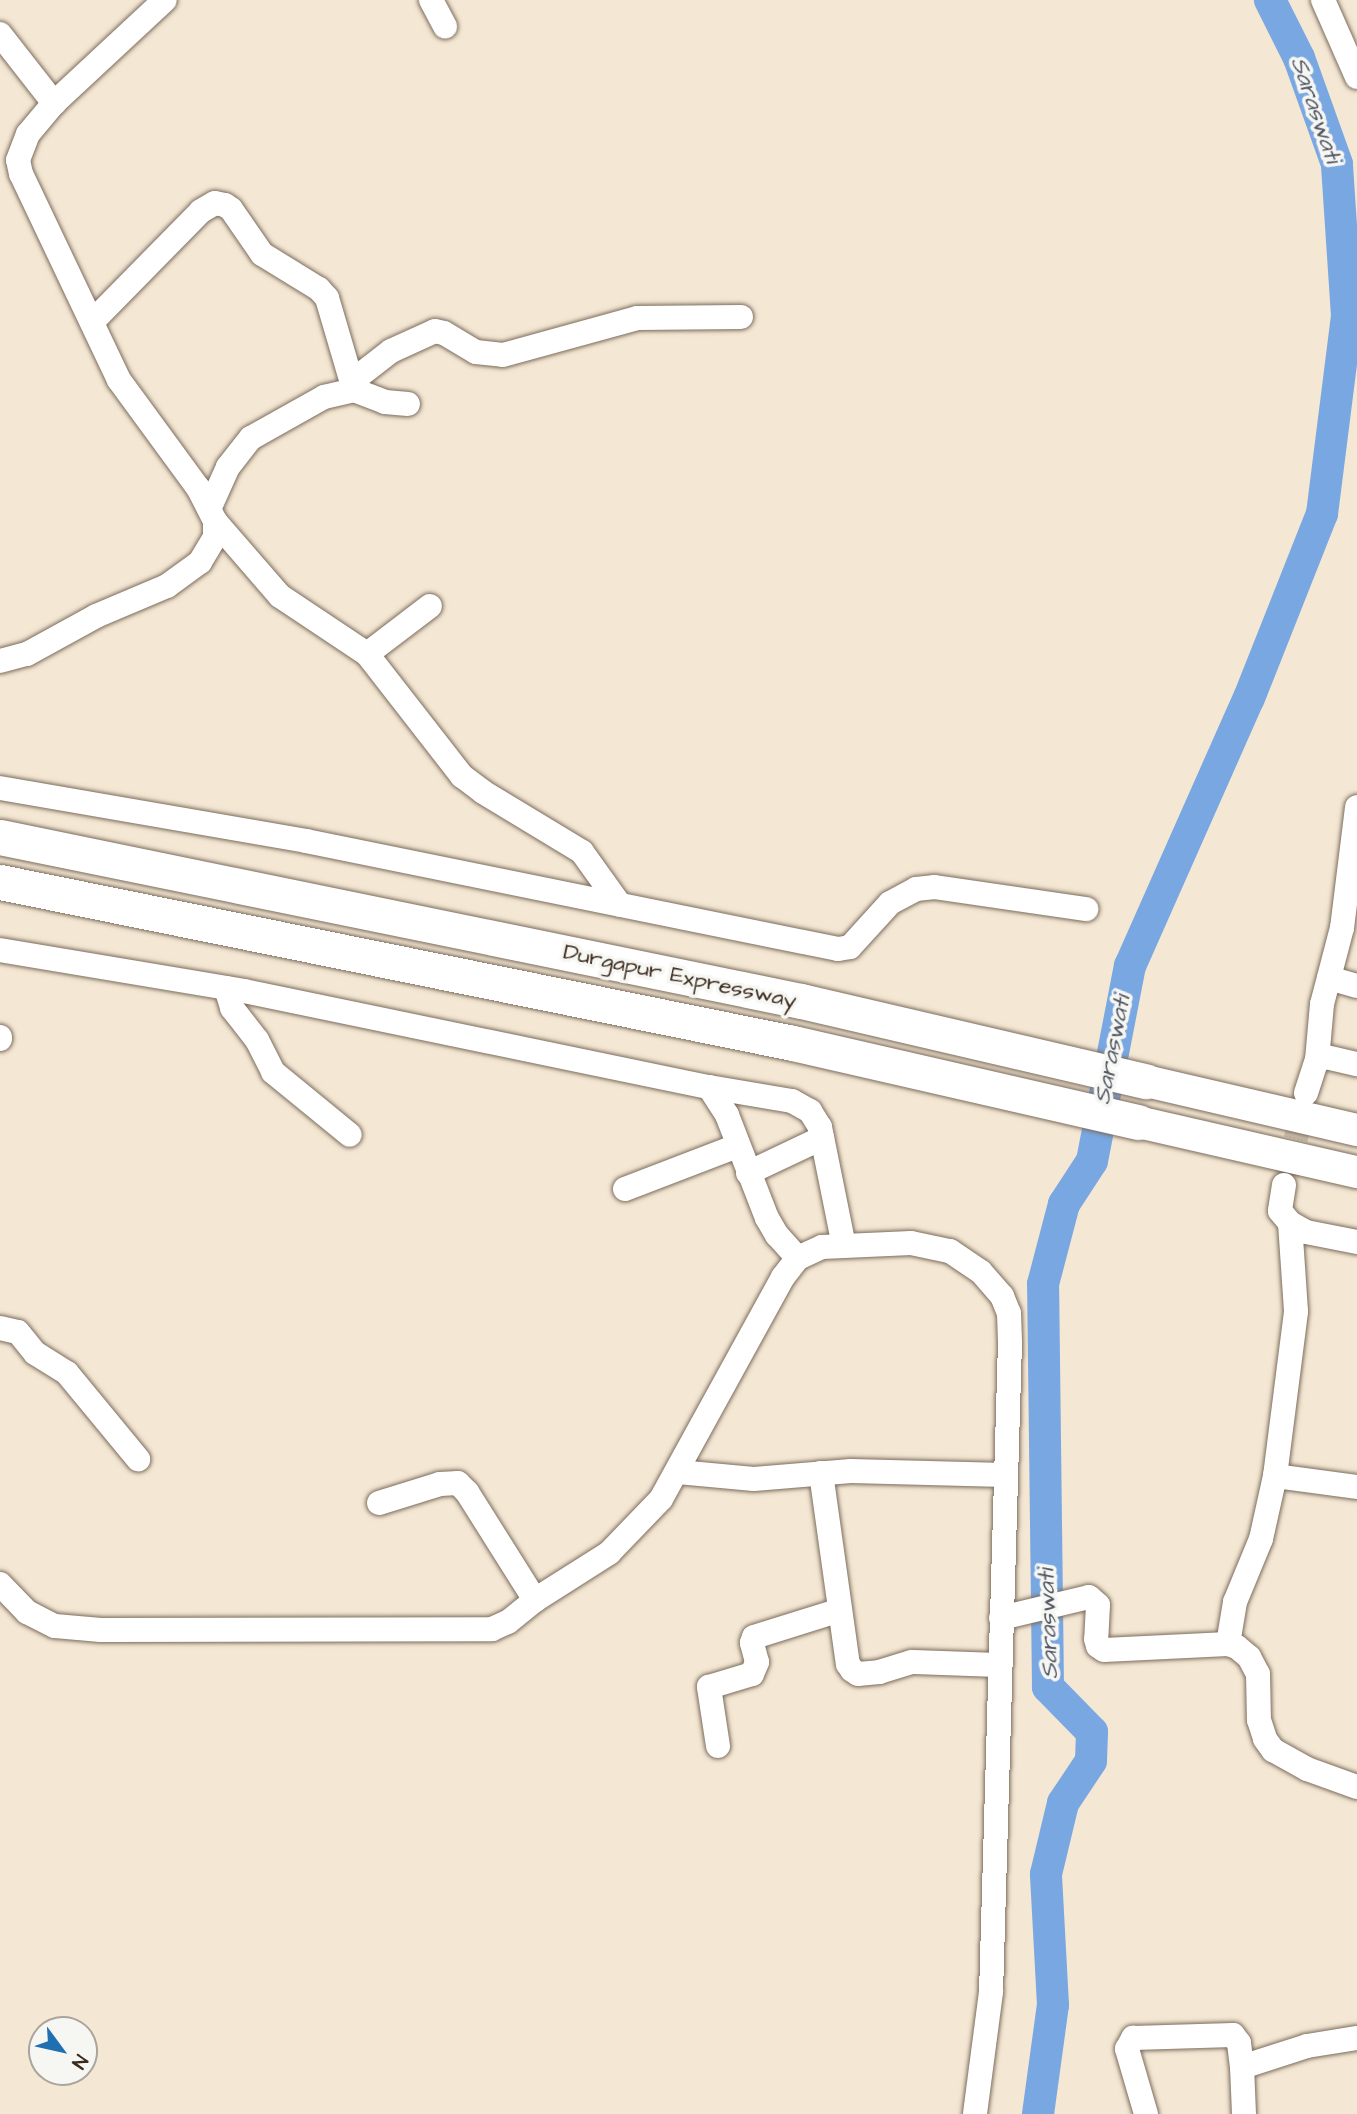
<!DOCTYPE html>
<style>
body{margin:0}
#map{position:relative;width:1357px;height:2114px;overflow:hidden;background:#f4e7d3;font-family:"Architects Daughter",sans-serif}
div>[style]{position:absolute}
.river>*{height:32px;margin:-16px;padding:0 16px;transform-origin:16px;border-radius:16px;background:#79a7e2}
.minor-tunnel>*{height:24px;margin-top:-12px;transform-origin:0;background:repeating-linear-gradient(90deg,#cfc1af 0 24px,transparent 0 36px)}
.roads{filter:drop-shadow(0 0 2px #7c6c5d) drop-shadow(0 0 2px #7c6c5d)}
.minor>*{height:24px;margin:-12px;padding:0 12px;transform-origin:12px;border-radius:12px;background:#fff}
.major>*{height:32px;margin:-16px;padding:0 16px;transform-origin:16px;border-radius:16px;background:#fff}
.highway>*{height:35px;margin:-17.5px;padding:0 17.5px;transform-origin:17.5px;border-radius:17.5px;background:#fff}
span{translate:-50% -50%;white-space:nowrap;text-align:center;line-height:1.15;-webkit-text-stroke:7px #f6f6f2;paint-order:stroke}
.street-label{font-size:23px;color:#3b2a1e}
.water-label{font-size:24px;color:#515663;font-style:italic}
.north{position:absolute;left:28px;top:2016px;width:70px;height:70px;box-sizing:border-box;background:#f6f6f2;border:2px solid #aba49d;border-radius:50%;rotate:123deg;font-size:19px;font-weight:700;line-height:28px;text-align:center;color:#3b2a1e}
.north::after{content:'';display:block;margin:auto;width:24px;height:32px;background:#1f6fb2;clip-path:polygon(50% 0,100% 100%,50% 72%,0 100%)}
</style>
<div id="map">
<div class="river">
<i style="left:1038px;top:2114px;width:110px;rotate:-82.2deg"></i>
<i style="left:1053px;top:2005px;width:131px;rotate:-93.1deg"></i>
<i style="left:1046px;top:1874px;width:73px;rotate:-76.5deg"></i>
<i style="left:1063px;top:1803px;width:50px;rotate:-56.3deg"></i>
<i style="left:1091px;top:1761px;width:29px;rotate:-88deg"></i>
<i style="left:1092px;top:1732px;width:63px;rotate:-134.4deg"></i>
<i style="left:1048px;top:1687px;width:403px;rotate:-90.7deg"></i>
<i style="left:1043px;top:1284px;width:83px;rotate:-75.3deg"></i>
<i style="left:1064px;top:1204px;width:51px;rotate:-56.9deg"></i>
<i style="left:1092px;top:1161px;width:199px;rotate:-79deg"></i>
<i style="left:1130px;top:966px;width:293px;rotate:-66.1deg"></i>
<i style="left:1249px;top:698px;width:198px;rotate:-68.4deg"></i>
<i style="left:1322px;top:514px;width:200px;rotate:-82.8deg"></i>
<i style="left:1347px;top:316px;width:152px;rotate:-93.8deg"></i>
<i style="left:1337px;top:164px;width:113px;rotate:-109.7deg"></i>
<i style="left:1299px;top:58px;width:65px;rotate:-116.6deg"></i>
</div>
<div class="minor-tunnel">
<i style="left:1287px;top:1174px;width:75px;rotate:-76.1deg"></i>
</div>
<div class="roads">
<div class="minor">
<i style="left:431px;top:0;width:30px;rotate:62deg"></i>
<i style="left:1323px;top:0;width:84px;rotate:66.2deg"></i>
<i style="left:0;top:34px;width:88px;rotate:52deg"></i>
<i style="left:93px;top:321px;width:154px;rotate:-45.5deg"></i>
<i style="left:201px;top:211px;width:16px;rotate:-30deg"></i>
<i style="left:215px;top:203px;width:10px;rotate:11deg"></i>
<i style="left:225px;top:205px;width:7px;rotate:34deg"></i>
<i style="left:231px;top:209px;width:55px;rotate:55.4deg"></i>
<i style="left:262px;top:254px;width:67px;rotate:31.6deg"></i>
<i style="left:319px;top:289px;width:12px;rotate:48deg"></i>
<i style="left:327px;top:298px;width:96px;rotate:73.6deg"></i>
<i style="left:351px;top:382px;width:51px;rotate:-37.8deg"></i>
<i style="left:391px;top:351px;width:48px;rotate:-24.4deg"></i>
<i style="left:435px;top:331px;width:9px;rotate:13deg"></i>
<i style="left:444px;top:333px;width:37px;rotate:31deg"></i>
<i style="left:476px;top:352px;width:27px;rotate:6deg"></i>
<i style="left:503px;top:355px;width:139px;rotate:-15.4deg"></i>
<i style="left:637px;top:318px;width:104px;rotate:-0.6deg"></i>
<i style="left:210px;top:507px;width:44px;rotate:-65.8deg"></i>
<i style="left:228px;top:467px;width:37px;rotate:-52deg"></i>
<i style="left:251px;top:438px;width:84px;rotate:-29.3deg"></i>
<i style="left:324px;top:397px;width:31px;rotate:-13deg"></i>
<i style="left:354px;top:390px;width:33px;rotate:21deg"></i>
<i style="left:385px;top:402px;width:23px;rotate:5deg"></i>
<i style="left:215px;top:521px;width:99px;rotate:49.1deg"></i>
<i style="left:280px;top:596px;width:105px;rotate:33.7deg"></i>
<i style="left:367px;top:654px;width:155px;rotate:52.1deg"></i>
<i style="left:462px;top:776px;width:26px;rotate:37deg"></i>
<i style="left:483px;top:792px;width:116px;rotate:31.2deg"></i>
<i style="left:582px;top:852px;width:65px;rotate:54.4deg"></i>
<i style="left:367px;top:654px;width:79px;rotate:-37.3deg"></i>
<i style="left:0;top:661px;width:28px;rotate:-15deg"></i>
<i style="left:27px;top:654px;width:79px;rotate:-28.8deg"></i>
<i style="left:96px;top:616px;width:77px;rotate:-22.9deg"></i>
<i style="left:167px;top:586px;width:41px;rotate:-36deg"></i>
<i style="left:200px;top:562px;width:29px;rotate:-59deg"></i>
<i style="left:215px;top:537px;width:16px;rotate:-90deg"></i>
<i style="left:215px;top:521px;width:37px;rotate:-117deg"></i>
<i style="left:198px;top:488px;width:134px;rotate:-126.2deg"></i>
<i style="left:119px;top:380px;width:228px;rotate:-115.4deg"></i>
<i style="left:21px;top:174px;width:14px;rotate:-102deg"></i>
<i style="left:18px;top:160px;width:28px;rotate:-69deg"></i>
<i style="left:28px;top:134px;width:40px;rotate:-50deg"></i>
<i style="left:54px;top:103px;width:151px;rotate:-42.9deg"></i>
<i style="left:0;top:788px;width:311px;rotate:9.8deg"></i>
<i style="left:306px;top:841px;width:543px;rotate:11.48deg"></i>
<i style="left:838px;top:949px;width:12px;rotate:-9deg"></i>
<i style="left:850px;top:947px;width:59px;rotate:-47.7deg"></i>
<i style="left:890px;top:903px;width:30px;rotate:-28deg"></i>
<i style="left:916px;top:889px;width:19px;rotate:-6deg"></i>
<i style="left:935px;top:887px;width:153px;rotate:8.3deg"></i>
<i style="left:0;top:950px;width:247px;rotate:9.5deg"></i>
<i style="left:244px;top:991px;width:475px;rotate:11.7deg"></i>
<i style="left:709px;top:1087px;width:33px;rotate:57deg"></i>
<i style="left:727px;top:1115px;width:110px;rotate:68.8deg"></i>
<i style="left:767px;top:1218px;width:20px;rotate:60deg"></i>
<i style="left:777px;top:1235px;width:31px;rotate:48deg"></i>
<i style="left:1329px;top:978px;width:29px;rotate:16deg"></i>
<i style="left:226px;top:988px;width:21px;rotate:73deg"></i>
<i style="left:232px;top:1008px;width:41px;rotate:52deg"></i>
<i style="left:257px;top:1040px;width:36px;rotate:63deg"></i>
<i style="left:273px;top:1072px;width:99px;rotate:39.3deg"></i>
<i style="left:0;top:1037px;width:2px;rotate:90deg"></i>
<i style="left:1317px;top:1060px;width:56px;rotate:-84.9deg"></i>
<i style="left:1322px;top:1004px;width:79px;rotate:-75.3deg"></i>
<i style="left:1342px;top:928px;width:122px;rotate:-82.9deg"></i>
<i style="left:709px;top:1087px;width:84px;rotate:9.6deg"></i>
<i style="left:792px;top:1101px;width:21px;rotate:29deg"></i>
<i style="left:810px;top:1111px;width:19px;rotate:58deg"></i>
<i style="left:820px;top:1127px;width:121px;rotate:78.6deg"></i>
<i style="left:1306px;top:1093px;width:35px;rotate:-72deg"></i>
<i style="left:1317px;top:1060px;width:9px;rotate:-18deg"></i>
<i style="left:1326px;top:1057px;width:32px;rotate:13deg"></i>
<i style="left:748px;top:1173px;width:82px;rotate:-25.3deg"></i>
<i style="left:1284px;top:1185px;width:26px;rotate:99deg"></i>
<i style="left:1280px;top:1211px;width:16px;rotate:50deg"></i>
<i style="left:1290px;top:1223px;width:18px;rotate:29deg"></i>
<i style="left:1306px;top:1232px;width:52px;rotate:11.1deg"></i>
<i style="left:625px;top:1189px;width:120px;rotate:-21deg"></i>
<i style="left:0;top:1328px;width:18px;rotate:13deg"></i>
<i style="left:18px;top:1332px;width:27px;rotate:51deg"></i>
<i style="left:35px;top:1353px;width:38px;rotate:32deg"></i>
<i style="left:67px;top:1373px;width:112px;rotate:50.5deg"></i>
<i style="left:678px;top:1472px;width:76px;rotate:5.3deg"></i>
<i style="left:754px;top:1479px;width:97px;rotate:-4.7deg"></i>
<i style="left:851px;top:1471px;width:154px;rotate:1.5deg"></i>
<i style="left:821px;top:1473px;width:193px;rotate:82deg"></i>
<i style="left:848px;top:1664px;width:7px;rotate:56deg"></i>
<i style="left:852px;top:1670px;width:7px;rotate:34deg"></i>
<i style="left:858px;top:1674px;width:21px;rotate:-5deg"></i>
<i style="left:879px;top:1672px;width:34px;rotate:-17deg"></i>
<i style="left:912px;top:1662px;width:88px;rotate:2deg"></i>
<i style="left:1275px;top:1476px;width:83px;rotate:7.6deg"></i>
<i style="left:379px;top:1503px;width:64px;rotate:-17.3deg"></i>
<i style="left:440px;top:1484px;width:18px;rotate:-3deg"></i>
<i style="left:458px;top:1483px;width:13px;rotate:45deg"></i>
<i style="left:467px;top:1492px;width:128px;rotate:57.8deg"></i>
<i style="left:0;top:1584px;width:39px;rotate:46deg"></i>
<i style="left:27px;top:1612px;width:31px;rotate:27deg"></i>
<i style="left:55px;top:1626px;width:46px;rotate:5deg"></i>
<i style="left:101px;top:1630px;width:391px;rotate:-0.1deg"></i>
<i style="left:492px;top:1629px;width:17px;rotate:-24deg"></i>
<i style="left:508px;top:1622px;width:35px;rotate:-39deg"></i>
<i style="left:535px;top:1600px;width:88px;rotate:-32.4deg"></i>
<i style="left:609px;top:1553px;width:75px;rotate:-46.1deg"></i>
<i style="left:661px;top:1499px;width:253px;rotate:-61.2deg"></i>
<i style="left:783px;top:1277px;width:24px;rotate:-52deg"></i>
<i style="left:798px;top:1258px;width:26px;rotate:-25deg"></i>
<i style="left:822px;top:1247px;width:89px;rotate:-2.6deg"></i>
<i style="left:911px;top:1243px;width:40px;rotate:12deg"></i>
<i style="left:950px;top:1251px;width:37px;rotate:34deg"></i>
<i style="left:981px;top:1272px;width:32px;rotate:49deg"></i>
<i style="left:1002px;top:1296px;width:18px;rotate:68deg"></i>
<i style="left:1009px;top:1313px;width:29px;rotate:88deg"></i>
<i style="left:1010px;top:1342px;width:650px;rotate:91.67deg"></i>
<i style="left:991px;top:1992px;width:123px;rotate:97.5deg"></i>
<i style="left:1001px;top:1618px;width:90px;rotate:-13.4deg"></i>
<i style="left:1089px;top:1597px;width:12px;rotate:42deg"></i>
<i style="left:1098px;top:1605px;width:34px;rotate:93deg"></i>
<i style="left:1096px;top:1639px;width:7px;rotate:74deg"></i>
<i style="left:1098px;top:1646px;width:7px;rotate:34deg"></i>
<i style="left:1104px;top:1650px;width:124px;rotate:-2.8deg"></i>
<i style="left:1228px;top:1644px;width:9px;rotate:18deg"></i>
<i style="left:1237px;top:1647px;width:16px;rotate:40deg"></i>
<i style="left:1249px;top:1657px;width:19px;rotate:62deg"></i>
<i style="left:1258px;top:1674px;width:46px;rotate:88.8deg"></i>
<i style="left:1259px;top:1720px;width:20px;rotate:72deg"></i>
<i style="left:1265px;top:1739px;width:14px;rotate:54deg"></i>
<i style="left:1273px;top:1750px;width:39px;rotate:29deg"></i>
<i style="left:1307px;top:1769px;width:53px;rotate:19.8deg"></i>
<i style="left:1228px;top:1644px;width:43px;rotate:-80.5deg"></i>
<i style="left:1235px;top:1602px;width:68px;rotate:-67.6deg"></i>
<i style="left:1261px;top:1539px;width:65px;rotate:-77.5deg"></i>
<i style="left:1275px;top:1476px;width:166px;rotate:-82.7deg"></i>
<i style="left:1296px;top:1311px;width:88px;rotate:-93.9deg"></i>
<i style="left:718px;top:1746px;width:60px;rotate:-98.7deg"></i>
<i style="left:709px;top:1687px;width:45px;rotate:-16.8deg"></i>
<i style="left:752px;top:1674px;width:13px;rotate:-67deg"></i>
<i style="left:757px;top:1662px;width:20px;rotate:-105deg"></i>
<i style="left:752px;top:1643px;width:6px;rotate:-72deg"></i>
<i style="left:754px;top:1637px;width:90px;rotate:-17.4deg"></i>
<i style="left:1146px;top:2114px;width:68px;rotate:-106.3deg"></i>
<i style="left:1127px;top:2049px;width:13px;rotate:-61deg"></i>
<i style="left:1133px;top:2038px;width:100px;rotate:-1.7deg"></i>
<i style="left:1233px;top:2035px;width:10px;rotate:53deg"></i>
<i style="left:1239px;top:2043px;width:24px;rotate:83deg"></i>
<i style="left:1244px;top:2114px;width:47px;rotate:-92.4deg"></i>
<i style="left:1242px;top:2067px;width:68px;rotate:-17.9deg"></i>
<i style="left:1307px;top:2046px;width:51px;rotate:-9.1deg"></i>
</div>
<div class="major">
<i style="left:1146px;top:1081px;width:217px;rotate:13.1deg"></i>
<i style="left:1138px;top:1122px;width:225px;rotate:12.9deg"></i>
</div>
<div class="highway">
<i style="left:0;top:837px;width:818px;rotate:11.57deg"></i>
<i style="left:801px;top:1001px;width:354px;rotate:13.1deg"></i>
<i style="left:0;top:882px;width:809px;rotate:11.48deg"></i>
<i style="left:793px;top:1043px;width:354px;rotate:12.9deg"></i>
</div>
</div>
<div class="street-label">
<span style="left:680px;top:976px;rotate:12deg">Durgapur Expressway</span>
</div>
<div class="water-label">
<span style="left:1315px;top:110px;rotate:71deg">Saraswati</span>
<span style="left:1113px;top:1050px;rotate:-79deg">Saraswati</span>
<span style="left:1049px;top:1624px;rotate:-92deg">Saraswati</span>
</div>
<div class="north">N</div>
</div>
